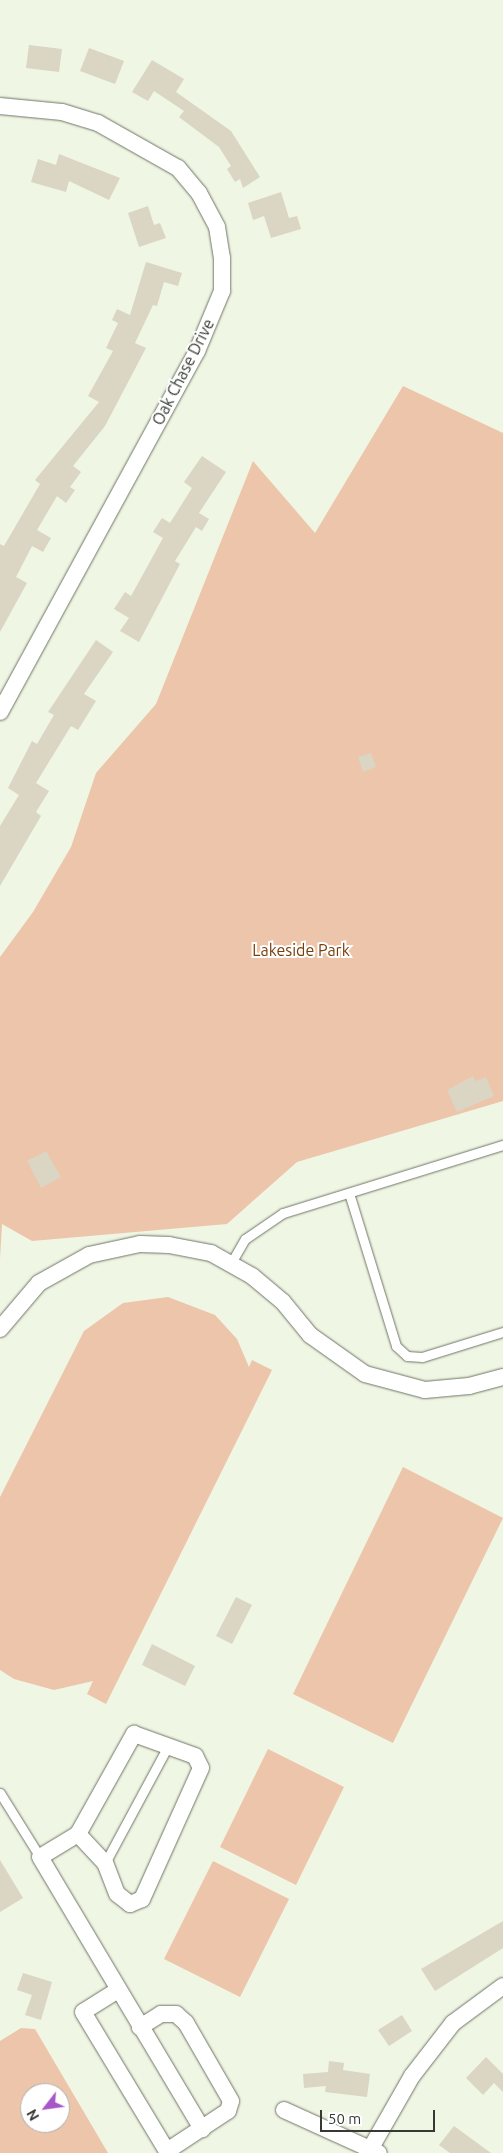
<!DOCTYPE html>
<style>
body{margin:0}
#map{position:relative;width:503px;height:2153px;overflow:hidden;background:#eff6e4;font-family:Ubuntu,sans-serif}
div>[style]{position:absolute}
.green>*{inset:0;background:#ecc5aa}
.building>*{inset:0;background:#dbd5c3}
.roads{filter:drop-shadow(0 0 1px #6f7565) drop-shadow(0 0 1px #6f7565)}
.service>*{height:9px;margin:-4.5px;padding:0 4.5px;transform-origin:4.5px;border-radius:4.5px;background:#fff}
.minor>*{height:16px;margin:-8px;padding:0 8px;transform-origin:8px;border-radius:8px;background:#fff}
span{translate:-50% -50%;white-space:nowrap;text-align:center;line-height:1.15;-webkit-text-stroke:4px #fff;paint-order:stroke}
.street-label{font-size:16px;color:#373a33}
.park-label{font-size:16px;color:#763d09}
.north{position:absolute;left:20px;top:2083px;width:50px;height:50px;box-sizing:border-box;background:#fff;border:1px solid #afb0ad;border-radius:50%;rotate:240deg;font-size:14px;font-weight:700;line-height:20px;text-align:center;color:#373a33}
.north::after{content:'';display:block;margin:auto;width:18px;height:22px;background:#a757c8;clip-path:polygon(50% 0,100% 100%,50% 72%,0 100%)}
.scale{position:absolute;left:320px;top:2110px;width:115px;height:22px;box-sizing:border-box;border:2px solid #373a33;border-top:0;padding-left:6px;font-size:15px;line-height:18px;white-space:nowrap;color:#373a33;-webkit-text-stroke:4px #fff;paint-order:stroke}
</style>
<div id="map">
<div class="green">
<i style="clip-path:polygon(403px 386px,503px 433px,503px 1101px,297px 1162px,227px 1224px,32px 1241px,2px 1224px,0 1259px,0 957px,33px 912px,71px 847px,96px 773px,156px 704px,253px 461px,315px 533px)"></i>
<i style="clip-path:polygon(168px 1297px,215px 1315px,237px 1339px,249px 1367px,252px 1360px,272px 1370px,106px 1704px,87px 1694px,93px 1681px,54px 1690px,14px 1679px,0 1670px,0 1497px,84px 1331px,123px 1303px)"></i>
<i style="clip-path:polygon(403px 1467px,503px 1518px,393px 1743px,293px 1694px)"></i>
<i style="clip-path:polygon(268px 1749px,344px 1787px,296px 1885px,220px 1847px)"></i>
<i style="clip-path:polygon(213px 1861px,289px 1899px,240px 1997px,164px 1959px)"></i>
<i style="clip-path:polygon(evenodd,21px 2028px,35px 2029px,108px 2153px,0 2153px,0 2041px,21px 2028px,30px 2093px,60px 2093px,60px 2123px,30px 2123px,30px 2093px)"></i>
</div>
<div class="building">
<i style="clip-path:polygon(29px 45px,62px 49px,59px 72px,26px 68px)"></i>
<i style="clip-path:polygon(89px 48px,124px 61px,115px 84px,80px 71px)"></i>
<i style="clip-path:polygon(152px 60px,184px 79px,176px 92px,231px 131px,260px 177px,243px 188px,240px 179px,235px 182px,227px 169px,231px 166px,219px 147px,179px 117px,184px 111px,154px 91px,148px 101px,132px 92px)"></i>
<i style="clip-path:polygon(59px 154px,120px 178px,109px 200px,69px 181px,66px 192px,31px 182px,38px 159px,56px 165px)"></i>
<i style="clip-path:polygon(281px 192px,289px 218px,297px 216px,301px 229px,271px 238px,264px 216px,253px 220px,248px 203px)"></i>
<i style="clip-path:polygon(148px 206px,154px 225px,160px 223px,166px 238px,139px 247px,128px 213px)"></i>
<i style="clip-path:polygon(146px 262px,182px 273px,178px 286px,164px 282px,157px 306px,153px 305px,135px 343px,146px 348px,105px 426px,73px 466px,81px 472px,70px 487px,75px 490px,66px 503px,57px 496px,37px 530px,51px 538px,43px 552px,32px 546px,16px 577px,27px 583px,0 632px,0 544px,4px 546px,40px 484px,35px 480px,99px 402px,88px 396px,113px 351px,106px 348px,118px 323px,112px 320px,117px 309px,130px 315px)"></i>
<i style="clip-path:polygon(202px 456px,226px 472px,199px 513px,209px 519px,202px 531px,196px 527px,175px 561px,180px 564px,139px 642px,120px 631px,129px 618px,114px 609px,125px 592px,131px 596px,163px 538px,153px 532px,162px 518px,170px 523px,192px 488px,184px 482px)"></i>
<i style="clip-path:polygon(96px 640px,113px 652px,84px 694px,96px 701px,78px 730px,71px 726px,36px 783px,49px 791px,36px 812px,41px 816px,0 886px,0 826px,19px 795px,8px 788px,32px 741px,37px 744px,54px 715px,48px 712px)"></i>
<i style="clip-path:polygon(371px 753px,376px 767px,363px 772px,358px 757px)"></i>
<i style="clip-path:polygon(473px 1076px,475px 1081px,486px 1077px,494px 1096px,457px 1112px,447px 1090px)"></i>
<i style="clip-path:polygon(46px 1151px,61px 1177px,41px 1188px,27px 1161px)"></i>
<i style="clip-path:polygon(236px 1597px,252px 1605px,232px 1644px,216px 1636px)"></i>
<i style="clip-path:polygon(152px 1644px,195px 1666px,185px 1686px,142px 1665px)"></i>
<i style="clip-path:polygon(0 1860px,23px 1898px,0 1912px)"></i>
<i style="clip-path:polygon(503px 1921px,503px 1948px,435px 1991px,421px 1969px)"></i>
<i style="clip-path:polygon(23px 1973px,52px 1982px,41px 2020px,25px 2015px,32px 1995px,17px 1990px)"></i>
<i style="clip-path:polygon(402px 2015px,412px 2031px,389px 2046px,378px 2030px)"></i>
<i style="clip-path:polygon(486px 2057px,503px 2074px,503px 2092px,494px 2083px,483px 2095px,466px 2078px)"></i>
<i style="clip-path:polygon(329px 2061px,344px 2063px,343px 2070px,370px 2074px,367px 2097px,325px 2092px,326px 2086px,304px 2088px,303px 2074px,328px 2072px)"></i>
<i style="clip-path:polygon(454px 2126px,491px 2153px,450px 2153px,439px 2145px)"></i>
</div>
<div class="roads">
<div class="service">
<i style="left:349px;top:1193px;width:160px;rotate:72.9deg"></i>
<i style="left:396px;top:1346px;width:15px;rotate:42deg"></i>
<i style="left:407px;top:1356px;width:15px;rotate:4deg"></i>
<i style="left:422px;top:1357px;width:85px;rotate:-17.2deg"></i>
<i style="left:231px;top:1263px;width:28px;rotate:-60deg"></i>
<i style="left:245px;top:1239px;width:46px;rotate:-34.4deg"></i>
<i style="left:283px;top:1213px;width:230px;rotate:-17.2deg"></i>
<i style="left:0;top:1793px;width:75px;rotate:58deg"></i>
<i style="left:105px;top:1863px;width:133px;rotate:-61.7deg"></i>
</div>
<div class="minor">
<i style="left:0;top:106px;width:62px;rotate:5.5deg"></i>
<i style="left:62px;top:112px;width:38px;rotate:17deg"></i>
<i style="left:98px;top:123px;width:92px;rotate:29.4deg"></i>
<i style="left:178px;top:168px;width:33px;rotate:50deg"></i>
<i style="left:199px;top:193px;width:38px;rotate:62deg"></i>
<i style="left:217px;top:227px;width:31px;rotate:81deg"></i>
<i style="left:222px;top:258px;width:33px;rotate:90deg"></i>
<i style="left:222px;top:291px;width:65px;rotate:112.6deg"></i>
<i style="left:197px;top:351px;width:411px;rotate:118.6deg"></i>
<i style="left:0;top:1329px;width:60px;rotate:-49.7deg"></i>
<i style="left:39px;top:1283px;width:57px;rotate:-29.2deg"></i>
<i style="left:89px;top:1255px;width:52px;rotate:-12.2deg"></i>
<i style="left:140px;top:1244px;width:29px;rotate:2deg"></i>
<i style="left:169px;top:1245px;width:43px;rotate:10.8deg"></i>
<i style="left:211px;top:1253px;width:47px;rotate:29.3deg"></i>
<i style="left:252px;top:1276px;width:40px;rotate:40deg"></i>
<i style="left:283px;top:1302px;width:43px;rotate:50.7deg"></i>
<i style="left:310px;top:1335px;width:67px;rotate:35.3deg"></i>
<i style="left:365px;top:1374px;width:62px;rotate:14.9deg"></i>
<i style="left:425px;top:1390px;width:44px;rotate:-5.2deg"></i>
<i style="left:469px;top:1386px;width:35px;rotate:-15deg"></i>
<i style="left:78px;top:1834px;width:115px;rotate:-60.8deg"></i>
<i style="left:134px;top:1734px;width:65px;rotate:19.8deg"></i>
<i style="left:195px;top:1756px;width:13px;rotate:63deg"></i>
<i style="left:201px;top:1768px;width:144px;rotate:114.2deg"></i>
<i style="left:142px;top:1899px;width:13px;rotate:157deg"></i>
<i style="left:130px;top:1904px;width:16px;rotate:-142deg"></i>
<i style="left:117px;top:1894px;width:33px;rotate:-111deg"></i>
<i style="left:105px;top:1863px;width:40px;rotate:-133deg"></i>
<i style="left:78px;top:1834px;width:44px;rotate:148.8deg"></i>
<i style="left:40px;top:1857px;width:317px;rotate:59.2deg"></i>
<i style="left:118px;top:1990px;width:41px;rotate:147.8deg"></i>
<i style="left:83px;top:2012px;width:162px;rotate:58.9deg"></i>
<i style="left:167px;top:2151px;width:73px;rotate:-33.3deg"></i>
<i style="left:228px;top:2111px;width:10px;rotate:-73deg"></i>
<i style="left:231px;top:2101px;width:90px;rotate:-120deg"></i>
<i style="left:186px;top:2023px;width:13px;rotate:-138deg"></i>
<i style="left:176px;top:2014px;width:15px;rotate:180deg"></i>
<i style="left:161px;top:2014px;width:25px;rotate:148deg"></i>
<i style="left:284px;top:2110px;width:104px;rotate:24.4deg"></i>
<i style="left:368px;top:2153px;width:89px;rotate:-60.3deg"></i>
<i style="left:412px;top:2076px;width:67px;rotate:-52.3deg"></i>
<i style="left:453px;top:2023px;width:62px;rotate:-36.5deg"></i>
</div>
</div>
<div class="street-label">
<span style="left:183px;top:372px;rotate:-63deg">Oak Chase Drive</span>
</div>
<div class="park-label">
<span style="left:301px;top:950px">Lakeside Park</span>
</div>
<div class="north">N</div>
<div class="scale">50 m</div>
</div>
